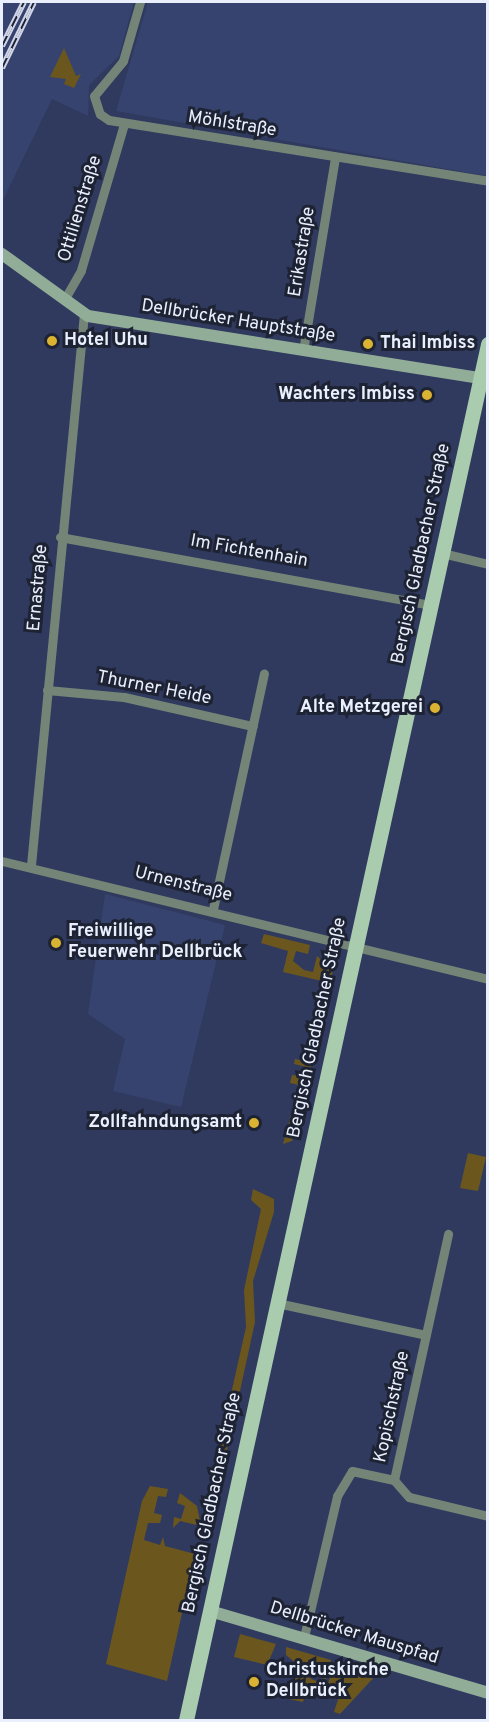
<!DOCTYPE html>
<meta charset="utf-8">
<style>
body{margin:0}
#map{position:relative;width:489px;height:1722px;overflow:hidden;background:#303a5f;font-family:Overpass,sans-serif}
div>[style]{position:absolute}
.built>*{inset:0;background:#36436e}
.green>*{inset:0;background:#6b571d}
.street>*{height:9px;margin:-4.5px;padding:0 4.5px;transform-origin:4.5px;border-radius:4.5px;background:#748577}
.secondary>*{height:12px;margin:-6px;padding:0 6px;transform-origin:6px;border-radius:6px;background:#92ad97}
.primary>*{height:15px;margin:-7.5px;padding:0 7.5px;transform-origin:7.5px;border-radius:7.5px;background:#a9ccaf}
.rail>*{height:6px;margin-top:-3px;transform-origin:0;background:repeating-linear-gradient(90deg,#1e2334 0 11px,#d1d6e7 0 22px);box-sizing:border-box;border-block:2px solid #d1d6e7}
.dots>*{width:16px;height:16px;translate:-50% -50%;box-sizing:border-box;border:3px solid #1e2334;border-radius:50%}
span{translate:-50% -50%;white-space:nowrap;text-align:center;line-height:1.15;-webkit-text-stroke:6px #1e2334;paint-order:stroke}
.street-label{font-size:18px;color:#eaeffd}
.poi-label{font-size:18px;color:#eaeffd;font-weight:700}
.left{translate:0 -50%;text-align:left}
.right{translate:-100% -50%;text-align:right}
.frame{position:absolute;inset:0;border:3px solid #eaeffd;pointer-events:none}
</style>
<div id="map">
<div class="built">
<i style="clip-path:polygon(2px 2px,134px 2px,119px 56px,89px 85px,88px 116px,52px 99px,2px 202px)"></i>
<i style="clip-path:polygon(148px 2px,487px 2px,487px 176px,116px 111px)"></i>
<i style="clip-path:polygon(105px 894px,225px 925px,181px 1107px,113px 1091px,125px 1039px,88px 1014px)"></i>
</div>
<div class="green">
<i style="clip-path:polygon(64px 48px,76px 76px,81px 74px,74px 88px,64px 84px,66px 79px,50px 77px)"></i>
<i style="clip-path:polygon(264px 934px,310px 945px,308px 954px,296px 951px,293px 961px,304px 970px,313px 972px,317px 956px,333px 970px,311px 1068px,294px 1064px,295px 1059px,305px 1061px,322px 981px,283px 972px,288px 951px,261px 943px)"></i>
<i style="clip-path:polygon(292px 1075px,309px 1077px,299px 1123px,292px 1141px,283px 1144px,299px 1085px,290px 1083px)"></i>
<i style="clip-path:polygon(468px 1153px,486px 1157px,478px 1191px,460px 1188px)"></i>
<i style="clip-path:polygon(253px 1189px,274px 1199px,274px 1212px,253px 1281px,255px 1322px,235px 1414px,227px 1412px,246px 1327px,244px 1290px,261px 1209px,251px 1200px)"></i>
<i style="clip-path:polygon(226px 1418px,234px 1420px,225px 1458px,215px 1467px)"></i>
<i style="clip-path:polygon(150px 1486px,168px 1489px,166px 1497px,158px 1496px,154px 1513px,162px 1515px,160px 1523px,148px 1523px,144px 1540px,160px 1545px,163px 1537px,165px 1546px,195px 1554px,167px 1681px,106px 1664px,142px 1501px)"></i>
<i style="clip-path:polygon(180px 1493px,197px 1506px,201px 1526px,180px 1521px,173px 1528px,174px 1517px,181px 1519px,185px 1506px,177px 1503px)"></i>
<i style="clip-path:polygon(240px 1634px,276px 1644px,267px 1665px,234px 1657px)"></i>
<i style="clip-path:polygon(286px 1647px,331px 1660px,326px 1679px,310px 1675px,286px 1655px)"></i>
<i style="clip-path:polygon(335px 1661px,377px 1674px,340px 1714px,334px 1712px,340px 1693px,322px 1685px,328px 1684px)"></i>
<i style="clip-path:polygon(297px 1672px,320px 1683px,308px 1685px,303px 1702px,289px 1699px)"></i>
</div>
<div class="street">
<i style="left:140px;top:2px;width:61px;rotate:106.1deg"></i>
<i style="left:123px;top:61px;width:45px;rotate:129.6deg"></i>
<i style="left:94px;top:96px;width:19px;rotate:72deg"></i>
<i style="left:100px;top:114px;width:11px;rotate:34deg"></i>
<i style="left:109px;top:120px;width:384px;rotate:9.1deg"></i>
<i style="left:64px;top:300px;width:34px;rotate:-60deg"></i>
<i style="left:81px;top:270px;width:152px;rotate:-73.6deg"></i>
<i style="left:303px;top:351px;width:196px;rotate:-80.6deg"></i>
<i style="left:60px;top:537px;width:376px;rotate:10.4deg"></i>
<i style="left:442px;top:553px;width:47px;rotate:13.4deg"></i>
<i style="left:47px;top:690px;width:77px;rotate:5.2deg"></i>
<i style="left:124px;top:697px;width:132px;rotate:12.7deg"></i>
<i style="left:2px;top:861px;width:500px;rotate:13.65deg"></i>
<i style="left:31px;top:865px;width:554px;rotate:-84.51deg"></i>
<i style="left:213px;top:909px;width:241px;rotate:-77.8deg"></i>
<i style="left:277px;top:1303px;width:152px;rotate:12.1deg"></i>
<i style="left:394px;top:1480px;width:252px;rotate:-77.6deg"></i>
<i style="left:394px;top:1480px;width:23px;rotate:49deg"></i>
<i style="left:409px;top:1497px;width:81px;rotate:13.5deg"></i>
<i style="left:304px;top:1637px;width:145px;rotate:-76.8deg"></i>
<i style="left:337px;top:1496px;width:29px;rotate:-59deg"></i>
<i style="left:352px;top:1471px;width:43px;rotate:12.1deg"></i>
</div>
<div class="secondary">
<i style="left:2px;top:254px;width:106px;rotate:35.8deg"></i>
<i style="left:88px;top:316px;width:405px;rotate:9deg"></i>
<i style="left:210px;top:1611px;width:290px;rotate:16.4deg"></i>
</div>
<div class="primary">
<i style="left:186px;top:1720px;width:1409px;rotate:-77.62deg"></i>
</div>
<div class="rail">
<i style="left:2px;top:46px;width:49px;rotate:-63.4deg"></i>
<i style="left:2px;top:68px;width:73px;rotate:-64.1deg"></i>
</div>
<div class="dots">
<i style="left:52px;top:341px;background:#dbb333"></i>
<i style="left:368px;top:344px;background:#dbb333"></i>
<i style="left:427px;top:395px;background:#dbb333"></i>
<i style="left:435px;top:708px;background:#dbb333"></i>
<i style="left:56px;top:943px;background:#dbb333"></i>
<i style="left:254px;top:1123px;background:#dbb333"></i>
<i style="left:254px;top:1682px;background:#dbb333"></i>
</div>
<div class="street-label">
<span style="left:232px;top:125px;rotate:9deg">Möhlstraße</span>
<span style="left:81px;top:209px;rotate:-73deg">Ottilienstraße</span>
<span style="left:303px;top:252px;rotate:-81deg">Erikastraße</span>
<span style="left:238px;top:322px;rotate:9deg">Dellbrücker Hauptstraße</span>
<span style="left:249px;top:552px;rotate:10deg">Im Fichtenhain</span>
<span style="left:422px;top:554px;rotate:-78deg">Bergisch Gladbacher Straße</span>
<span style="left:39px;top:588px;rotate:-85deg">Ernastraße</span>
<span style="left:154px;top:689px;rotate:11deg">Thurner Heide</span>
<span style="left:183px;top:885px;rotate:14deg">Urnenstraße</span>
<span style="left:318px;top:1028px;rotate:-78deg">Bergisch Gladbacher Straße</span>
<span style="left:393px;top:1407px;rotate:-78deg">Kopischstraße</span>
<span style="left:213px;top:1503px;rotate:-78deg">Bergisch Gladbacher Straße</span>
<span style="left:354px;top:1634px;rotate:17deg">Dellbrücker Mauspfad</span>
</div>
<div class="poi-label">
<span class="left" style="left:64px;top:341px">Hotel Uhu</span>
<span class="left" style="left:380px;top:344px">Thai Imbiss</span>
<span class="right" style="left:415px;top:395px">Wachters Imbiss</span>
<span class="right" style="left:423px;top:708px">Alte Metzgerei</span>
<span class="left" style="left:68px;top:943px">Freiwillige<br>Feuerwehr Dellbrück</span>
<span class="right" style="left:242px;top:1123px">Zollfahndungsamt</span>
<span class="left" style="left:266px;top:1682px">Christuskirche<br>Dellbrück</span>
</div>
<div class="frame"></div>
</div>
